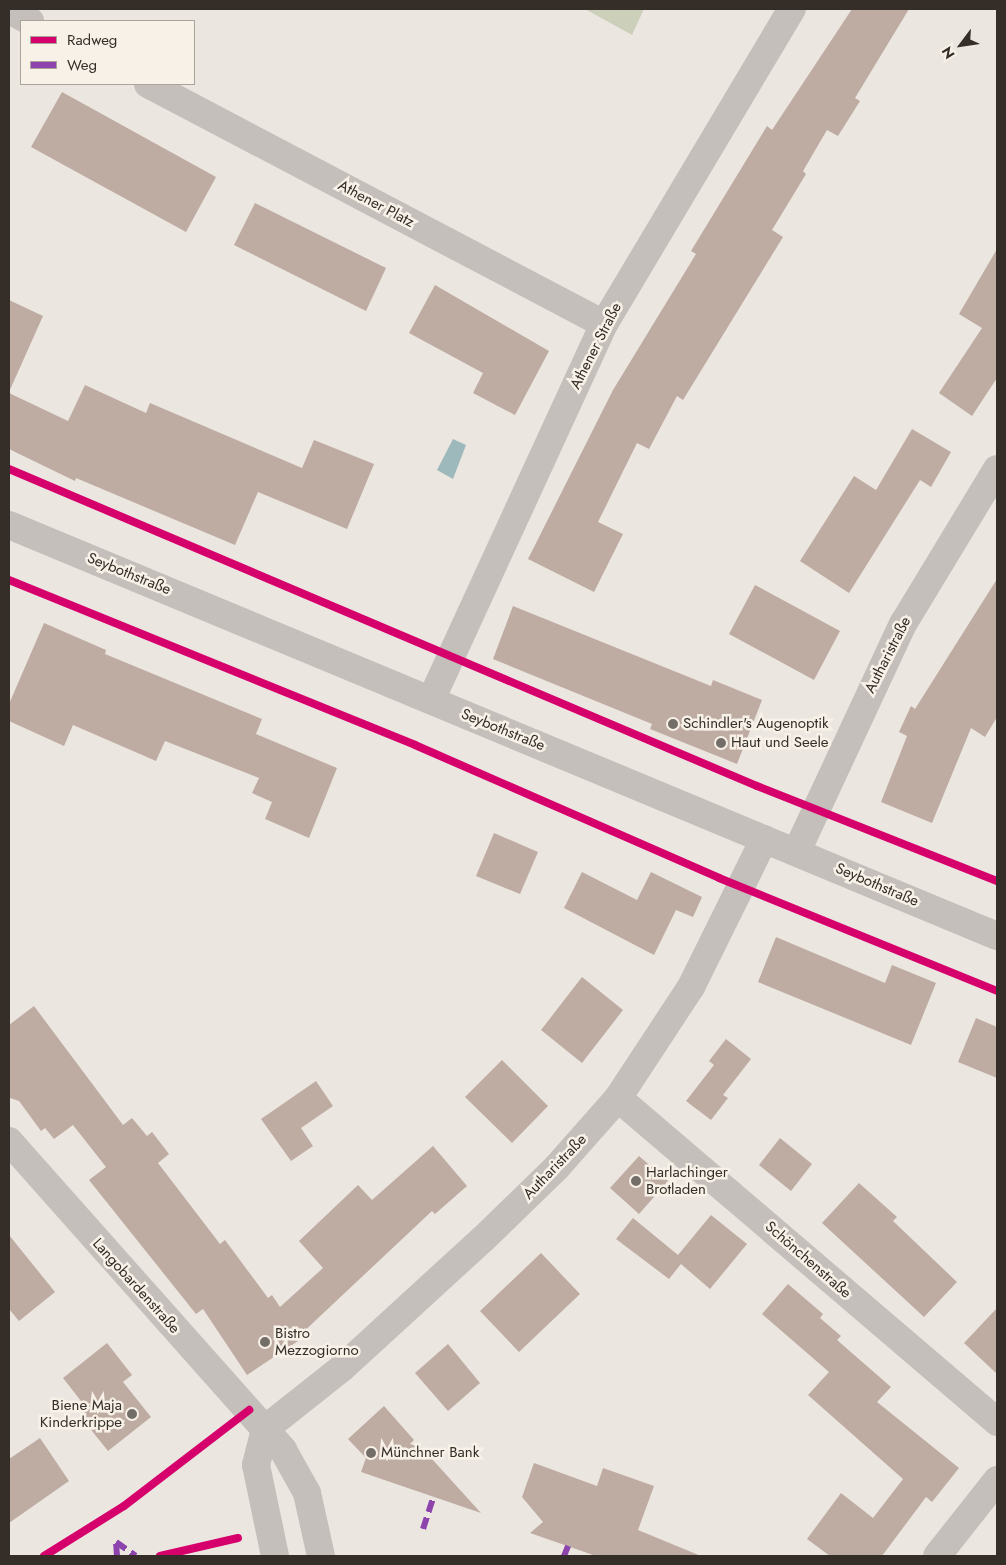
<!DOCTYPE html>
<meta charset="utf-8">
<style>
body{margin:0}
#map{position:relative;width:1006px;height:1565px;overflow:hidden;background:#ece6e0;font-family:Jost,sans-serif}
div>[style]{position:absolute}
.green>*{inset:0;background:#ccd0bb}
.water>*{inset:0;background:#9eb9bb}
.building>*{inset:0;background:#beaca3}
.minor>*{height:28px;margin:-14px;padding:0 14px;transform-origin:14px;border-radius:14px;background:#c4bfba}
.tertiary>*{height:28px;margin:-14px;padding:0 14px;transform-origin:14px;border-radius:14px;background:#c4bfba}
.quiet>*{height:6px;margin-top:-3px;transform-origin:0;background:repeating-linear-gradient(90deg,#8e44ad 0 12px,transparent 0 18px)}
.cycleway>*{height:8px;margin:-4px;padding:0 4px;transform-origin:4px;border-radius:4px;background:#d6006c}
.dots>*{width:14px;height:14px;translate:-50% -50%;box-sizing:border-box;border:2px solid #f8f1e8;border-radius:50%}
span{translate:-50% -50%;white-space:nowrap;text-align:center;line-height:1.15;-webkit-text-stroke:5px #f8f1e8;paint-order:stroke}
.street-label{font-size:15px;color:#342d28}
.poi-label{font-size:15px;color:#342d28}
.left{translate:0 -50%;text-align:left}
.right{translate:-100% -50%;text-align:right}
.frame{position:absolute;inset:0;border:10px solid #342d28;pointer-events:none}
.legend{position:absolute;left:20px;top:20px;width:175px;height:65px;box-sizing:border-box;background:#f8f1e8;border:1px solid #aaa39b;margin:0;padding:6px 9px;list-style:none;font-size:15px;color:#342d28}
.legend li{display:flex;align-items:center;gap:10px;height:25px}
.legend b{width:25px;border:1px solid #aaa39b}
.north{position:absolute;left:936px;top:20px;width:50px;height:50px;-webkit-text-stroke:4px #f8f1e8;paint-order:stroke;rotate:239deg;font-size:14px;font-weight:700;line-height:20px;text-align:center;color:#342d28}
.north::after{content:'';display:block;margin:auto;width:18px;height:22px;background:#342d28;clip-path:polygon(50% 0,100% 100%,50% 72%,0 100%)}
</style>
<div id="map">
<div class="green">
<i style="clip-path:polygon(585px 9px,644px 9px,632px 35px)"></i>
</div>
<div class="water">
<i style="clip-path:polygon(453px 439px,466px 445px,453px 479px,437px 470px)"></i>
</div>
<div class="building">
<i style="clip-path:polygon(852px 9px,909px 9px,855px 98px,860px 101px,838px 136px,827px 130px,803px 171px,806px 174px,772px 230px,783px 237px,683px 400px,677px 396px,649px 449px,637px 443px,598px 522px,623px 534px,594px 592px,528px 559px,613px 390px,696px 254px,691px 251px,767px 126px,772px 130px)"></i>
<i style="clip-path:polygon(62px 92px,216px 177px,186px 232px,31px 147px)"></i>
<i style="clip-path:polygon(255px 203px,386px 268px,366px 311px,234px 245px)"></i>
<i style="clip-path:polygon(997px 249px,997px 378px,972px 416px,939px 393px,982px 328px,959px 314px)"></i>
<i style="clip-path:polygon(435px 285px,549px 351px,515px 415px,473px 393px,483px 373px,409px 333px)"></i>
<i style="clip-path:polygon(9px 300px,43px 316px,9px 392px)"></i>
<i style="clip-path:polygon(85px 385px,146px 413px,150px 403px,302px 468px,314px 440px,374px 464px,347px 529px,258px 492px,235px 545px,76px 478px,75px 481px,9px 449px,9px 393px,68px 421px)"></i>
<i style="clip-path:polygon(912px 429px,951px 452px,931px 487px,920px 480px,849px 593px,800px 561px,854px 476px,876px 490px)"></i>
<i style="clip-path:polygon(997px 579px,997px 717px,985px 737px,971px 728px,932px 823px,881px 802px,907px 736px,899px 732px,911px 706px,915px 709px)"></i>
<i style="clip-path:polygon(755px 585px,840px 631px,814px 680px,729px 634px)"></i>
<i style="clip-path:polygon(513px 606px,711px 686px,713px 680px,762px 700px,737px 764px,650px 729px,652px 724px,493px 659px)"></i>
<i style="clip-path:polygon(44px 623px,106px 650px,105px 654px,262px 719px,256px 734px,337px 768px,309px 838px,265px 819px,272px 802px,252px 793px,259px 778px,165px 741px,156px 761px,73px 725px,64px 746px,9px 721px,9px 704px)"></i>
<i style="clip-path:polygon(494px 833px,538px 852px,520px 894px,476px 876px)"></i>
<i style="clip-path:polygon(582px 872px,637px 900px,651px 872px,702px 897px,693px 917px,676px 910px,654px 955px,564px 908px)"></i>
<i style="clip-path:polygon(776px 937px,885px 983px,892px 965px,936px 983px,911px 1045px,758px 982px)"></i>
<i style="clip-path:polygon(582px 977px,623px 1010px,582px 1063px,541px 1030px)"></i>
<i style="clip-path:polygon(34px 1006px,123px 1125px,132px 1118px,147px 1136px,152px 1132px,169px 1154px,158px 1163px,220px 1244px,225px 1240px,268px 1298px,272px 1295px,280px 1307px,323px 1268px,299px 1241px,358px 1185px,372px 1200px,433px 1146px,467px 1186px,435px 1214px,432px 1211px,299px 1336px,301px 1339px,247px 1375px,203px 1309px,196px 1314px,89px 1180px,106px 1167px,73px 1125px,54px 1139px,45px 1128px,41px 1131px,19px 1101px,10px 1098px,9px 1025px)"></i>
<i style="clip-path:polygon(976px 1018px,997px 1027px,997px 1078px,958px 1062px)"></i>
<i style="clip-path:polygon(726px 1039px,751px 1059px,723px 1095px,728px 1098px,711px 1120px,686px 1101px,714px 1065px,709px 1061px)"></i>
<i style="clip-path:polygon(502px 1060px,548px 1106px,512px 1143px,465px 1097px)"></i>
<i style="clip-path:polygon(316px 1081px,333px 1106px,301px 1128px,313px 1146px,291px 1161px,261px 1119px)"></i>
<i style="clip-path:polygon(780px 1138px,812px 1164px,791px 1191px,759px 1165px)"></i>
<i style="clip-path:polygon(639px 1156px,668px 1181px,639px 1214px,610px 1188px)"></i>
<i style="clip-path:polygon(859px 1183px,897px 1217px,893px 1221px,957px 1282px,924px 1317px,822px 1223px)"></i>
<i style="clip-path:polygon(711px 1215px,747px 1244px,710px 1289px,681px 1264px,669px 1279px,616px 1239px,633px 1218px,678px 1255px)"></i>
<i style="clip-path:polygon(9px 1235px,55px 1292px,19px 1321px,9px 1309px)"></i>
<i style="clip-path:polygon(541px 1253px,580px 1294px,519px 1352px,480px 1311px)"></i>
<i style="clip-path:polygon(788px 1284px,823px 1314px,820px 1318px,841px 1336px,837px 1340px,891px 1387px,877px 1402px,959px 1468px,932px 1502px,926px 1497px,882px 1556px,830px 1556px,807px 1539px,841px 1493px,873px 1518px,903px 1479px,808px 1395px,829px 1372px,762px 1314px)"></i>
<i style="clip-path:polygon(997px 1308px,997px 1374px,964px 1343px)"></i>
<i style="clip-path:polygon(107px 1343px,132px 1375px,123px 1382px,151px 1417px,108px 1451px,80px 1416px,88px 1410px,63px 1378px)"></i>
<i style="clip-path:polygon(448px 1344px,480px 1383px,448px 1411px,415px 1373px)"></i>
<i style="clip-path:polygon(384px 1406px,414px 1440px,410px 1444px,422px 1448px,481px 1513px,361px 1472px,366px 1458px,348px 1439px)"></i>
<i style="clip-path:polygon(40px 1438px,69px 1481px,9px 1523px,9px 1459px)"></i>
<i style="clip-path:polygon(534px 1463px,597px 1486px,603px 1468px,654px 1486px,638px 1530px,701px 1556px,596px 1556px,530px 1533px,543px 1522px,522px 1497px)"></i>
</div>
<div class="minor">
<i style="left:9px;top:10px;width:24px;rotate:28deg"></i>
<i style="left:148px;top:84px;width:515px;rotate:27.76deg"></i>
<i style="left:431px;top:700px;width:414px;rotate:-65.3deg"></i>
<i style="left:604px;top:324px;width:367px;rotate:-59.2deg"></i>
<i style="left:797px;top:851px;width:251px;rotate:-65deg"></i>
<i style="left:903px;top:624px;width:181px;rotate:-58.8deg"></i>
<i style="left:618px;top:1098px;width:499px;rotate:40.5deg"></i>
<i style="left:9px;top:1141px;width:413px;rotate:48.4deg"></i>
<i style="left:283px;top:1450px;width:49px;rotate:60.8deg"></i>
<i style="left:307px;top:1493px;width:65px;rotate:77.5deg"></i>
<i style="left:265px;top:1429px;width:98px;rotate:-38.4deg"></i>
<i style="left:342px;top:1368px;width:191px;rotate:-42.5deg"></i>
<i style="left:483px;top:1239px;width:103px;rotate:-44.2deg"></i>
<i style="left:557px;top:1167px;width:92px;rotate:-48.5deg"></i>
<i style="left:618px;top:1098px;width:133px;rotate:-56.7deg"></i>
<i style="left:691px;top:987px;width:165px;rotate:-63.7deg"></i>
<i style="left:265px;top:1429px;width:37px;rotate:104deg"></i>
<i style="left:256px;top:1465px;width:93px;rotate:78.2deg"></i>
<i style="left:937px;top:1556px;width:97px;rotate:-51.7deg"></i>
</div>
<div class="tertiary">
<i style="left:9px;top:525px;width:1070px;rotate:22.59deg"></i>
</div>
<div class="quiet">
<i style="left:423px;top:1529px;width:33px;rotate:-72deg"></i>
<i style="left:117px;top:1556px;width:14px;rotate:-94deg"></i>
<i style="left:116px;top:1542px;width:24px;rotate:35deg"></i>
<i style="left:564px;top:1556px;width:11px;rotate:-68deg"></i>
</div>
<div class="cycleway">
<i style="left:9px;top:469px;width:812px;rotate:22.97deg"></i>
<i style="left:757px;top:786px;width:258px;rotate:21.6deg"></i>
<i style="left:9px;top:580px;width:438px;rotate:22.1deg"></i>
<i style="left:415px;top:745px;width:332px;rotate:23.6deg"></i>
<i style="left:719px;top:878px;width:300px;rotate:22.1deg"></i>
<i style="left:44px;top:1556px;width:94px;rotate:-32deg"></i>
<i style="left:124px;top:1506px;width:158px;rotate:-37.5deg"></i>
<i style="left:160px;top:1556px;width:80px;rotate:-13deg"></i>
</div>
<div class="dots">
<i style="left:673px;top:724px;background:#746e68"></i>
<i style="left:721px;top:743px;background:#746e68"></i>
<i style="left:636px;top:1181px;background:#746e68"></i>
<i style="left:265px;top:1342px;background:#746e68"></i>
<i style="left:132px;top:1414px;background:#746e68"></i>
<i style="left:371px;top:1453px;background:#746e68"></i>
</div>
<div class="street-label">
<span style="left:376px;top:204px;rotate:28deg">Athener Platz</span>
<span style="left:596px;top:346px;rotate:-63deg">Athener Straße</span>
<span style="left:129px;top:574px;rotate:22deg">Seybothstraße</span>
<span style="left:888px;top:655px;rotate:-63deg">Autharistraße</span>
<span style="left:503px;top:730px;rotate:22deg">Seybothstraße</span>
<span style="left:877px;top:885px;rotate:23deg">Seybothstraße</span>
<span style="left:555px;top:1167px;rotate:-46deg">Autharistraße</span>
<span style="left:808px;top:1260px;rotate:41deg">Schönchenstraße</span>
<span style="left:136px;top:1286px;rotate:48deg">Langobardenstraße</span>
</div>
<div class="poi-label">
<span class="left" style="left:683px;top:724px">Schindler's Augenoptik</span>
<span class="left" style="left:731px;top:743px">Haut und Seele</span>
<span class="left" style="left:646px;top:1181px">Harlachinger<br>Brotladen</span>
<span class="left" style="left:275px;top:1342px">Bistro<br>Mezzogiorno</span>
<span class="right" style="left:122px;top:1414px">Biene Maja<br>Kinderkrippe</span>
<span class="left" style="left:381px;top:1453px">Münchner Bank</span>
</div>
<div class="frame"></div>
<ul class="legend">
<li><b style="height:6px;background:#d6006c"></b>Radweg</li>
<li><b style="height:6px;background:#8e44ad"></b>Weg</li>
</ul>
<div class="north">N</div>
</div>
